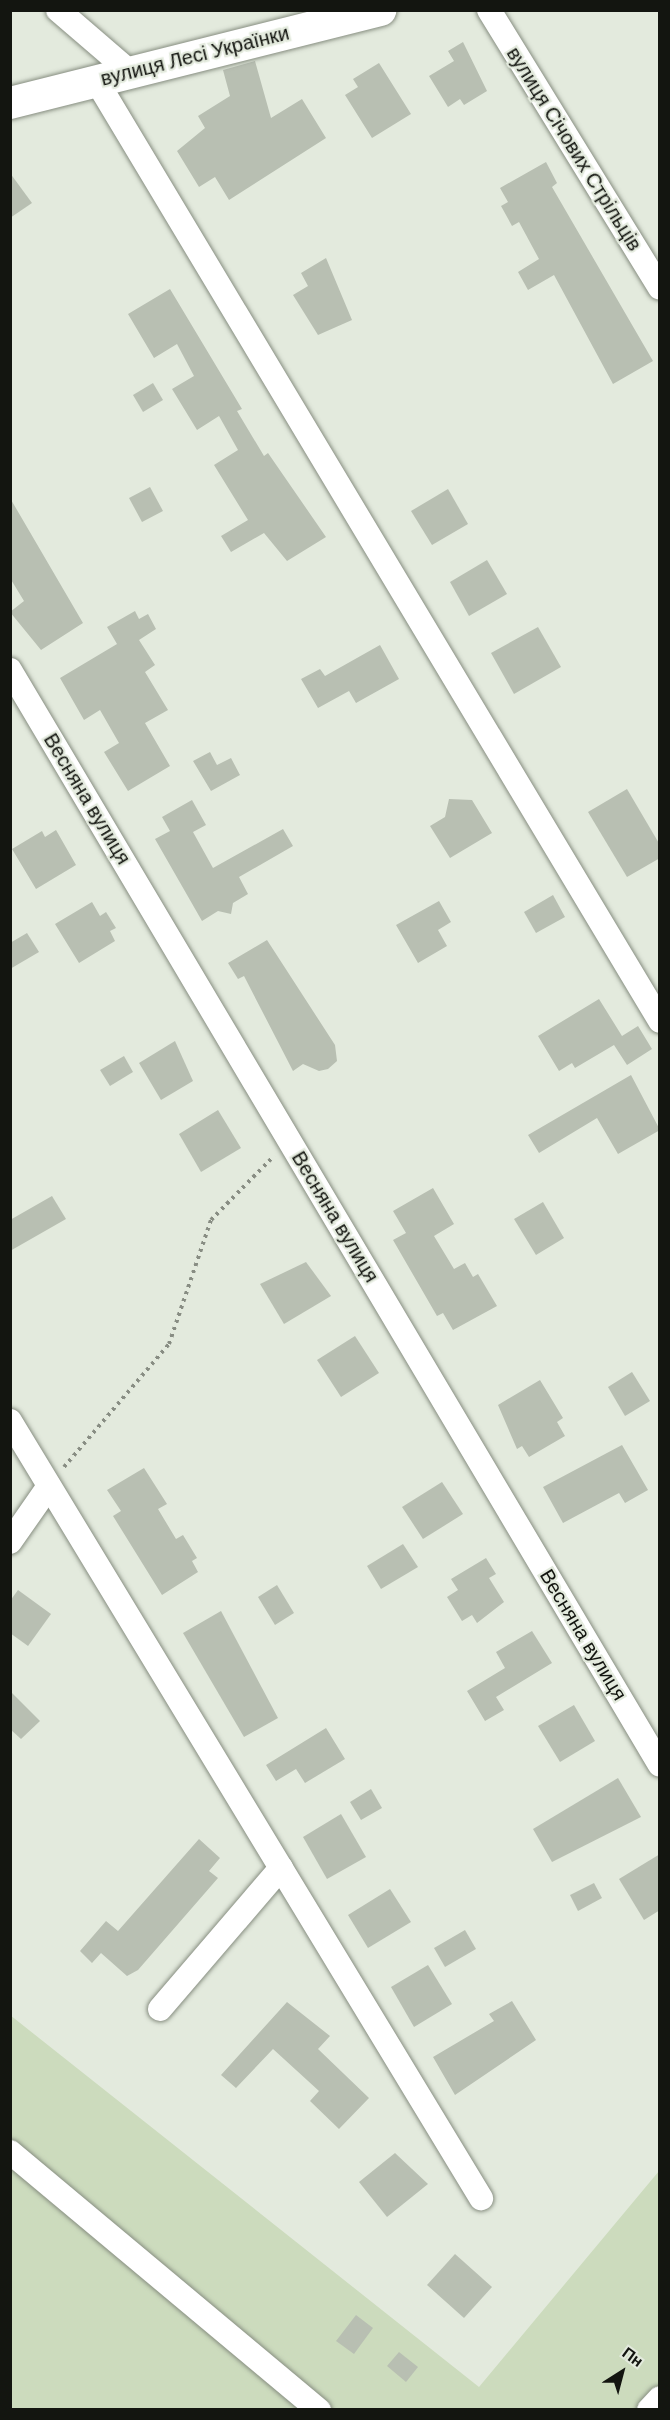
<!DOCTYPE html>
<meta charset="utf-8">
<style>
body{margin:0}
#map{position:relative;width:670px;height:2420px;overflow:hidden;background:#e3eadd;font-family:"DM Sans",sans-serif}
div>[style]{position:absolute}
.green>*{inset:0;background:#ccdbbd}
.building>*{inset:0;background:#b8bfb2}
.path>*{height:4px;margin-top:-2px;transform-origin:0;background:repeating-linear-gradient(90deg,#888d83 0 3px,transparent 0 7.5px)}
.roads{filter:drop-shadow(0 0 2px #878e81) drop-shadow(0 0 2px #878e81)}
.minor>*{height:24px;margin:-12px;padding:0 12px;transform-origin:12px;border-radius:12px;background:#fff}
.tertiary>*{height:32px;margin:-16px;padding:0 16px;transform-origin:16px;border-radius:16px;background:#fff}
span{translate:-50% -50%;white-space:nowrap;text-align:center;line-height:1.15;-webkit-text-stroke:4.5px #e3eadd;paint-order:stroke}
.street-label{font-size:20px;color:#131510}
.frame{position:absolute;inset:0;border:12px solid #131510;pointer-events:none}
.north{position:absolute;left:592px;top:2342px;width:60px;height:60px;-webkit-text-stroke:4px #e3eadd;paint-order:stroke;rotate:36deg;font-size:16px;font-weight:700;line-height:24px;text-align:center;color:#131510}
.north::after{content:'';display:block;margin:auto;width:21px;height:27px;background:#131510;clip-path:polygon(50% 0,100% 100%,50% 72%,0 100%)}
</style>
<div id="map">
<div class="green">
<i style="clip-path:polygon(10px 2015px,479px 2387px,659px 2171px,659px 2409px,11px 2409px)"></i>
</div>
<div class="building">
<i style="clip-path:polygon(463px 42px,487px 91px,464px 105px,460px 99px,448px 107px,429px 76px,454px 61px,448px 51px)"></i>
<i style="clip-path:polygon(255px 61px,271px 118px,302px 99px,326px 138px,229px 200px,215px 177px,199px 187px,177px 151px,205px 128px,198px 116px,230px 96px,223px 70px)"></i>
<i style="clip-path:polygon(379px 63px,411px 114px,372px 138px,345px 95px,358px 87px,353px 79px)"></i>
<i style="clip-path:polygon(546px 162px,557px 183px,552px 187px,653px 361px,613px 384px,554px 275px,528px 290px,518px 272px,539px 259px,519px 222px,512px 226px,501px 206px,508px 202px,500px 188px)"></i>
<i style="clip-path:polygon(10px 173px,32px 203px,10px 218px)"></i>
<i style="clip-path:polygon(326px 258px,352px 320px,318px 335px,293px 295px,308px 286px,301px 273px)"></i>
<i style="clip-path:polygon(170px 289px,242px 409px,237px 411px,264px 456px,268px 453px,326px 537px,287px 561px,264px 533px,231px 552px,221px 536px,248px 520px,214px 465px,238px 450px,219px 416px,197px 430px,172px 389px,194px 376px,177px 344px,154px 358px,128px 314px)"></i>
<i style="clip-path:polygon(153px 383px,163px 400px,143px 412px,133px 395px)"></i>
<i style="clip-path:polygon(150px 487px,163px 511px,142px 522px,129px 498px)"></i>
<i style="clip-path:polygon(448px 489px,468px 524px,432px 545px,411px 511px)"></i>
<i style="clip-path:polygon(10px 498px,83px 623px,41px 650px,10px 612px,24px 601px,10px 578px)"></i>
<i style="clip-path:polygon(487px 560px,507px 594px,469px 616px,450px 582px)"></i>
<i style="clip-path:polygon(135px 611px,139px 619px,148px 614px,156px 629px,139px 640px,155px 665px,145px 672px,168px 710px,145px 723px,170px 766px,128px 791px,104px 752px,119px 743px,100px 710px,84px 720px,60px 678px,117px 644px,107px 627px)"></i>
<i style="clip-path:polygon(538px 627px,561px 667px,514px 694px,491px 653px)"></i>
<i style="clip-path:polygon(380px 645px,399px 679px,356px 703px,349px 691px,318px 708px,301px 679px,320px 669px,325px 676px)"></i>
<i style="clip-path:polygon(210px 752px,217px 765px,231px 758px,240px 775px,211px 791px,193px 761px)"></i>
<i style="clip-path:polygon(627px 789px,660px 845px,660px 858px,627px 877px,588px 812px)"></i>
<i style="clip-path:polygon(449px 799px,472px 800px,492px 833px,450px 858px,430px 826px,445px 817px)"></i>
<i style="clip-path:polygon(192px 800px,206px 825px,193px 832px,213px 868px,283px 829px,293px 846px,239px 877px,248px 894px,233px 903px,231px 914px,218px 911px,202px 921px,155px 839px,170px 831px,162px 817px)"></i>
<i style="clip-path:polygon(56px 830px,76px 865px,36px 889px,12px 849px,42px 831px,45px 837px)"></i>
<i style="clip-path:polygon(553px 895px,565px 917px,536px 933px,524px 912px)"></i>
<i style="clip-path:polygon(439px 901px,451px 922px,438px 930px,447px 946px,418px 963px,396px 925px)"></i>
<i style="clip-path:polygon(92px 902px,100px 916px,106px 912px,116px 928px,110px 931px,115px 941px,79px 963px,55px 924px)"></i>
<i style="clip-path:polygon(27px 933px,39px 952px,10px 969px,10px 943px)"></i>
<i style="clip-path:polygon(267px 940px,335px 1045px,337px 1061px,328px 1069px,319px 1071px,303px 1064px,293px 1071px,244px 976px,238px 979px,228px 963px)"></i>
<i style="clip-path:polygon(599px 999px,622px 1036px,638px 1026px,652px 1049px,627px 1065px,614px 1045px,575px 1068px,572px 1063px,559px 1071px,538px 1036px)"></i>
<i style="clip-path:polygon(175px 1041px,193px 1081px,161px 1100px,139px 1063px)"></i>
<i style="clip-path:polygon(124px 1056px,133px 1072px,110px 1086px,100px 1070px)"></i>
<i style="clip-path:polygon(631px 1075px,660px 1130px,618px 1154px,597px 1118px,539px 1153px,528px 1135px)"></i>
<i style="clip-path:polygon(218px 1110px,241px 1148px,201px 1172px,179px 1134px)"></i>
<i style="clip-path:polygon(433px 1188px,454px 1224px,434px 1236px,454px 1269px,465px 1263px,473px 1277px,478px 1274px,497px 1306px,453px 1330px,443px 1313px,437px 1316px,393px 1240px,406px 1233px,393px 1211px)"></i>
<i style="clip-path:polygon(52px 1196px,66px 1219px,10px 1251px,10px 1220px)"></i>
<i style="clip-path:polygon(543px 1202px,564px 1238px,536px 1255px,514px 1219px)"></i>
<i style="clip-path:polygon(306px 1262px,331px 1296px,284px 1324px,260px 1284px)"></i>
<i style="clip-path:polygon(355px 1336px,379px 1373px,341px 1397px,317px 1360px)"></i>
<i style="clip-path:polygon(632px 1372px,650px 1401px,625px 1416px,608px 1387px)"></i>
<i style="clip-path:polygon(540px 1380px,563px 1418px,557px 1422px,565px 1436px,529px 1457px,522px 1446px,517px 1449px,498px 1405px)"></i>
<i style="clip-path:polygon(622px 1445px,648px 1490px,625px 1503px,619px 1493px,563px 1523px,543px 1487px)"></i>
<i style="clip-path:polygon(144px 1468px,167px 1504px,158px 1509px,176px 1539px,183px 1535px,197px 1558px,192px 1561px,198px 1572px,162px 1595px,113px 1516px,121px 1511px,107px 1490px)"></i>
<i style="clip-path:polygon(442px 1482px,463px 1514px,423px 1539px,402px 1507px)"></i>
<i style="clip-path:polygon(403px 1544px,418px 1567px,381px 1589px,367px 1566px)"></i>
<i style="clip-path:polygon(486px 1558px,496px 1574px,489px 1578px,504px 1602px,477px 1623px,472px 1615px,462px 1621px,447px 1597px,458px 1590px,451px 1579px)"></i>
<i style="clip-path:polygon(277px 1585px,294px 1613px,275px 1625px,258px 1597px)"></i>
<i style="clip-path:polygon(18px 1590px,51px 1614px,28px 1646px,10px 1633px,10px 1601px)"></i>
<i style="clip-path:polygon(221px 1611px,278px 1718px,244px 1737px,183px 1633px)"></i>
<i style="clip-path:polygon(532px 1631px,552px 1663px,496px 1697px,504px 1710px,485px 1721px,467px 1691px,505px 1668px,496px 1652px)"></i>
<i style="clip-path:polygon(10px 1691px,40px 1721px,21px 1739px,10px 1729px)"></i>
<i style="clip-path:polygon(574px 1705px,595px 1741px,560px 1762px,538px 1726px)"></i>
<i style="clip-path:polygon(326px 1728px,345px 1759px,305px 1783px,296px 1769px,276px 1781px,266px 1765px)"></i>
<i style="clip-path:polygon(618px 1778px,641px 1817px,552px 1862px,533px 1829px)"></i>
<i style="clip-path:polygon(371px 1789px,382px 1808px,361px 1820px,350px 1802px)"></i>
<i style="clip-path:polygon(341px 1814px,366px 1857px,327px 1879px,303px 1837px)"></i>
<i style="clip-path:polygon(199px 1839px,220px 1858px,209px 1871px,218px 1878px,138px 1970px,127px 1976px,101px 1953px,92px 1963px,80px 1951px,106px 1921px,118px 1931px)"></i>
<i style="clip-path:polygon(660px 1854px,660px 1910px,644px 1920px,619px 1879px)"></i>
<i style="clip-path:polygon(594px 1883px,602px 1898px,578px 1911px,570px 1895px)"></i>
<i style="clip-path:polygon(390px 1889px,411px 1922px,368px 1948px,348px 1915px)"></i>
<i style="clip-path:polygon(465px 1930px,476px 1949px,445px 1967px,434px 1948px)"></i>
<i style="clip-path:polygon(428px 1965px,452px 2004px,414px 2027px,391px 1987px)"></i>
<i style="clip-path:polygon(512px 2001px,536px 2040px,455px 2095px,433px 2057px,494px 2021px,489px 2014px)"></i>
<i style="clip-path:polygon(287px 2002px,330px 2036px,318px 2049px,369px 2098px,339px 2129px,310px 2101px,319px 2091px,273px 2049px,236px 2088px,221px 2075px)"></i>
<i style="clip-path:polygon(395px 2153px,428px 2184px,387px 2217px,359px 2182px)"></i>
<i style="clip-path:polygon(455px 2254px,492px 2287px,464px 2318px,427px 2285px)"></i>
<i style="clip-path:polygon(356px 2315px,373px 2328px,354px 2354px,336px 2341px)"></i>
<i style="clip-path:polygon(399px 2352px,418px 2367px,406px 2382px,387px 2366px)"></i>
</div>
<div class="path">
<i style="left:64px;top:1467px;width:162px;rotate:-49.5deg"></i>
<i style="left:169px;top:1344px;width:131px;rotate:-71.3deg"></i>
<i style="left:211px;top:1220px;width:90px;rotate:-45.5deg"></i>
</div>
<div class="roads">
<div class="minor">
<i style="left:58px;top:10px;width:95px;rotate:40.7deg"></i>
<i style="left:489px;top:10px;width:326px;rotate:58.4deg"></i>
<i style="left:96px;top:80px;width:1097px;rotate:59.06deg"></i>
<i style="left:10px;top:670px;width:1273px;rotate:59.31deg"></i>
<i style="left:10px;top:1421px;width:909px;rotate:58.78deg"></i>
<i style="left:10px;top:1542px;width:68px;rotate:-55.1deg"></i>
<i style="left:160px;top:2009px;width:186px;rotate:-49.4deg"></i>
<i style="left:10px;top:2152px;width:403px;rotate:39.9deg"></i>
<i style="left:649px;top:2410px;width:16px;rotate:-47deg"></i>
</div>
<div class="tertiary">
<i style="left:10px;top:103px;width:382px;rotate:-14.1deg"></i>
</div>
</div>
<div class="street-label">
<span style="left:195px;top:56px;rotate:-14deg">вулиця Лесі Українки</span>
<span style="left:574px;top:149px;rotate:58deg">вулиця Січових Стрільців</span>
<span style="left:87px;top:799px;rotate:59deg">Весняна вулиця</span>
<span style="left:335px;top:1217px;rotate:59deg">Весняна вулиця</span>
<span style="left:583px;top:1635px;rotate:59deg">Весняна вулиця</span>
</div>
<div class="frame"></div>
<div class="north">Пн</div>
</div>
